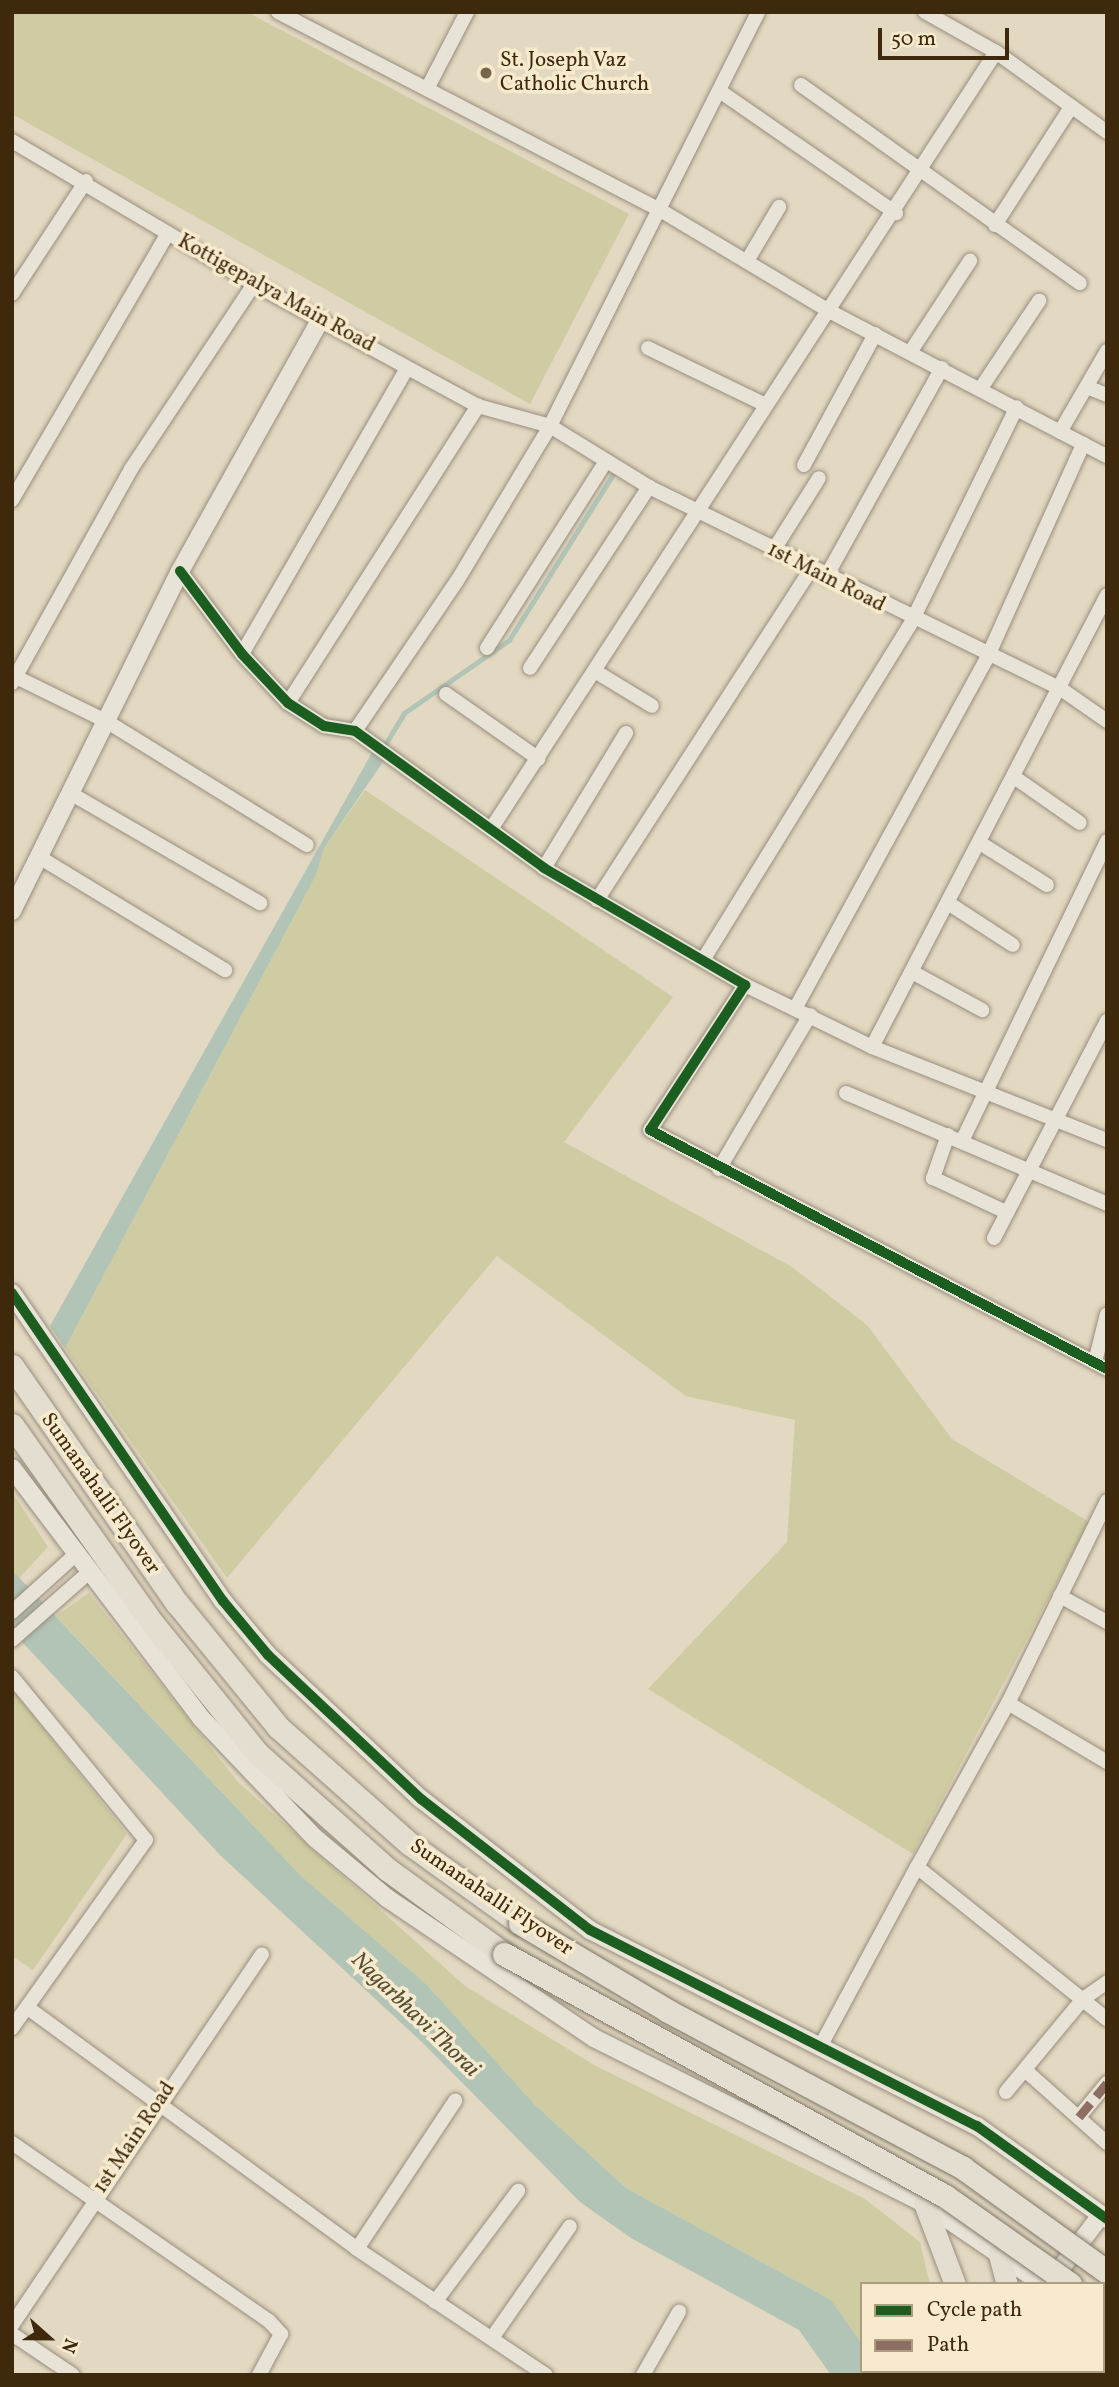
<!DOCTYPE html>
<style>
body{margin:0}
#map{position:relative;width:1119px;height:2387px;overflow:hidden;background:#e3d8c1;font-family:Vollkorn,serif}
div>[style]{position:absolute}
.green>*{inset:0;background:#cfcba2}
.water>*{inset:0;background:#b1c4b6}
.stream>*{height:5px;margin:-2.5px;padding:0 2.5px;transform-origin:2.5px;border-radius:2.5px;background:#b1c4b6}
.roads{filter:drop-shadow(0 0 2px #988e7e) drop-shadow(0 0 2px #988e7e)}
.minor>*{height:14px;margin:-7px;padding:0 7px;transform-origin:7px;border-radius:7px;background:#e8e3d7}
.tertiary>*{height:18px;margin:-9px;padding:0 9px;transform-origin:9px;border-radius:9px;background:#e8e3d7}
.primary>*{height:21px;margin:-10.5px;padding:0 10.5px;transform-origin:10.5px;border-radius:10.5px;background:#e4ded0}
.trunk>*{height:23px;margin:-11.5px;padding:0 11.5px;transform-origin:11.5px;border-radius:11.5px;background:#e4ded0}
.bridges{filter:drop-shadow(0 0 2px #7f7666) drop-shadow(0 0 2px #7f7666)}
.trunk-bridge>*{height:23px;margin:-11.5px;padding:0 11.5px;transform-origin:11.5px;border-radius:11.5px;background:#e4ded0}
.quiet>*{height:9px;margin-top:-4.5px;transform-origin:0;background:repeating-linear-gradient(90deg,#8d6e63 0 18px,transparent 0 27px)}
.cycleway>*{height:10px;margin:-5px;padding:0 5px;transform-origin:5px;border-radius:5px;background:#1b5e20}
.dots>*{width:19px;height:19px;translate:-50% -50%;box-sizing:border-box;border:4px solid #f7eacd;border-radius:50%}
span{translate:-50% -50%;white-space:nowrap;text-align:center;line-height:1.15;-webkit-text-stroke:7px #f7eacd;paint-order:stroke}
.poi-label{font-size:21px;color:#3e290c}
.left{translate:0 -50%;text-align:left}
.street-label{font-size:21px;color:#3e290c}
.water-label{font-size:23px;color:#564e35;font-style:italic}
.frame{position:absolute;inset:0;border:14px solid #3e290c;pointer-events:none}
.legend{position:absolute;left:860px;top:2282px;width:245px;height:91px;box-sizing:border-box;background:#f7eacd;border:2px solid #ad9d80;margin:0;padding:9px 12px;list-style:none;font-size:21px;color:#3e290c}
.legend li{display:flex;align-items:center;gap:14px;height:35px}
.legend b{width:35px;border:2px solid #ad9d80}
.north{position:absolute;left:14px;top:2303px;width:70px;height:70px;-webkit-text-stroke:5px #f7eacd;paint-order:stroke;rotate:111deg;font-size:19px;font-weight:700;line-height:28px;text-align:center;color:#3e290c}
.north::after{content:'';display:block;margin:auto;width:24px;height:32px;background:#3e290c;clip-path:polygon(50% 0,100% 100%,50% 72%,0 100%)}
.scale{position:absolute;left:878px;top:28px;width:131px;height:32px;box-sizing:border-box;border:4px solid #3e290c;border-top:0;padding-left:9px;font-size:21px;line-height:24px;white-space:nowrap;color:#3e290c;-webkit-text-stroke:5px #f7eacd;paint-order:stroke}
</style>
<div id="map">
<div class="green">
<i style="clip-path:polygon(12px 12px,247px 12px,629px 214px,530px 404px,12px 114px)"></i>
<i style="clip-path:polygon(365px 790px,673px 997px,564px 1142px,792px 1267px,867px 1325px,952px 1439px,1089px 1522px,913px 1854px,648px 1689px,787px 1542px,795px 1420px,686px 1396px,497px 1256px,227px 1578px,65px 1348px,316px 875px,324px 848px)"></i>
<i style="clip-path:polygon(12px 1492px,48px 1547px,19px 1578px,12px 1570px)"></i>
<i style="clip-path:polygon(89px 1593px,238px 1782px,465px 1986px,594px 2065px,865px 2199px,920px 2242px,930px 2284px,862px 2284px,862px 2344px,831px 2300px,626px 2188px,534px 2104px,427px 1985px,300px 1875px,56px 1616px)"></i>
<i style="clip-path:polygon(12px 1689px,127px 1834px,33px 1970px,12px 1956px)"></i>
<i style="clip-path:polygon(881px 2371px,952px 2371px,953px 2375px,884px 2375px)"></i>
</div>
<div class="water">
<i style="clip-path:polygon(374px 749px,385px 759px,324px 848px,316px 875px,65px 1348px,50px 1326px)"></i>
<i style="clip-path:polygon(12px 1570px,300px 1875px,427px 1985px,534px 2104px,626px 2188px,831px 2300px,862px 2344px,862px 2371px,884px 2375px,831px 2375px,799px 2330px,631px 2238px,580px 2202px,425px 2045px,220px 1855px,12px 1631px)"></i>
</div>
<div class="stream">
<i style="left:383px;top:748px;width:41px;rotate:-59deg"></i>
<i style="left:404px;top:713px;width:128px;rotate:-34.8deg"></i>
<i style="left:509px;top:640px;width:196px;rotate:-57.9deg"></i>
</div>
<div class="roads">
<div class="minor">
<i style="left:278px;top:12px;width:433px;rotate:27.4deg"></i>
<i style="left:662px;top:211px;width:197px;rotate:30.9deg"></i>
<i style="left:831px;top:312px;width:311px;rotate:27.6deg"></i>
<i style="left:925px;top:12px;width:81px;rotate:29.4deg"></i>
<i style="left:996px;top:52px;width:137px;rotate:35.8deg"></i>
<i style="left:801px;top:85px;width:342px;rotate:35.4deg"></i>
<i style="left:427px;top:89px;width:87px;rotate:-62.5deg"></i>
<i style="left:721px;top:92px;width:213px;rotate:34.7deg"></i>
<i style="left:12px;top:141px;width:281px;rotate:30.6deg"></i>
<i style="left:254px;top:284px;width:255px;rotate:28.6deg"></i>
<i style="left:478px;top:406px;width:75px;rotate:15.5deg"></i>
<i style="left:550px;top:426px;width:116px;rotate:31.6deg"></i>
<i style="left:649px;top:487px;width:459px;rotate:26.1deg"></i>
<i style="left:1061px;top:689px;width:56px;rotate:34.8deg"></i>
<i style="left:995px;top:225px;width:140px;rotate:-57.2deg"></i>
<i style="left:747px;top:261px;width:63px;rotate:-59.3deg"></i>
<i style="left:12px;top:294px;width:135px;rotate:-56.8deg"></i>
<i style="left:648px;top:348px;width:129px;rotate:25.8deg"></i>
<i style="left:911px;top:351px;width:108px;rotate:-56.8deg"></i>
<i style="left:1087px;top:387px;width:22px;rotate:22deg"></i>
<i style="left:981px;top:388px;width:105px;rotate:-56.3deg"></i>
<i style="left:1060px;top:432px;width:94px;rotate:-59.9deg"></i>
<i style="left:804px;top:465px;width:149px;rotate:-61.5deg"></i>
<i style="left:12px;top:500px;width:309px;rotate:-59.7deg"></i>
<i style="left:773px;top:551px;width:86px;rotate:-57.8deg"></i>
<i style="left:180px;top:571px;width:104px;rotate:53.2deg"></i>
<i style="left:242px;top:654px;width:67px;rotate:46.8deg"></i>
<i style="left:288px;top:703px;width:43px;rotate:32.6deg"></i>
<i style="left:324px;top:726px;width:31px;rotate:9deg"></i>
<i style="left:355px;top:731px;width:233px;rotate:35.9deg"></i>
<i style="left:544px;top:868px;width:233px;rotate:30.2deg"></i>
<i style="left:745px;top:985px;width:173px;rotate:123.2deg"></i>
<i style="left:650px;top:1130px;width:516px;rotate:27.61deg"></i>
<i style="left:826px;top:577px;width:239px;rotate:-61deg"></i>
<i style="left:487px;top:648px;width:222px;rotate:-57.5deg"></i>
<i style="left:242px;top:654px;width:330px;rotate:-60deg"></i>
<i style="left:530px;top:668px;width:217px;rotate:-56.7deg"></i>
<i style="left:598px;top:673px;width:63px;rotate:31.4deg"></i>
<i style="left:12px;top:675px;width:105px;rotate:26.1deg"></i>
<i style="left:106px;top:721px;width:236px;rotate:31.7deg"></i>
<i style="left:12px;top:683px;width:245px;rotate:-60.9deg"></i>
<i style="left:131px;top:469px;width:222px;rotate:-56.4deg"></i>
<i style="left:446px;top:694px;width:113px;rotate:35deg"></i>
<i style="left:288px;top:703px;width:353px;rotate:-57.4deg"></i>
<i style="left:355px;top:731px;width:181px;rotate:-55.8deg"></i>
<i style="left:457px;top:581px;width:181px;rotate:-59deg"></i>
<i style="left:550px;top:426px;width:463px;rotate:-63.3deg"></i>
<i style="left:1014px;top:777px;width:80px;rotate:34.9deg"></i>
<i style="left:70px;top:793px;width:220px;rotate:30.1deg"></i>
<i style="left:493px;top:826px;width:923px;rotate:-56.98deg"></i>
<i style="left:980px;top:843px;width:79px;rotate:32.1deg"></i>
<i style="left:39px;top:857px;width:218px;rotate:31.3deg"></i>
<i style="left:544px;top:868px;width:158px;rotate:-58.7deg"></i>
<i style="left:597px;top:900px;width:396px;rotate:-57.1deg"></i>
<i style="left:948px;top:903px;width:77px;rotate:32.9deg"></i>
<i style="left:703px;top:960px;width:398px;rotate:-58.3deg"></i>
<i style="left:912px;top:621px;width:238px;rotate:-63.9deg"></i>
<i style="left:912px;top:972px;width:80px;rotate:28.5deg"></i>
<i style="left:745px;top:985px;width:141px;rotate:26deg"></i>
<i style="left:872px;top:1047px;width:253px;rotate:21.6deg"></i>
<i style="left:796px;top:1007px;width:398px;rotate:-61.3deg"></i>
<i style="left:987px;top:658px;width:235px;rotate:-65.8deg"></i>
<i style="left:872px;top:1047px;width:509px;rotate:-62.53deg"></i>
<i style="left:846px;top:1093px;width:284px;rotate:23deg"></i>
<i style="left:948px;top:1135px;width:46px;rotate:109.2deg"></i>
<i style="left:933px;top:1178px;width:81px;rotate:25deg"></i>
<i style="left:962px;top:1141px;width:333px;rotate:-64.2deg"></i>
<i style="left:719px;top:1169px;width:179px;rotate:-59.4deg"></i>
<i style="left:994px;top:1238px;width:245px;rotate:-62.5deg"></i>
<i style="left:1095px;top:1362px;width:49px;rotate:-76deg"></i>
<i style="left:1107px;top:1501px;width:225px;rotate:116.1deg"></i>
<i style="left:1008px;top:1703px;width:188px;rotate:119deg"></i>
<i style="left:917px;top:1867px;width:243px;rotate:38.7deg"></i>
<i style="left:1060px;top:1596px;width:54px;rotate:29deg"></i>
<i style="left:12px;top:1612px;width:85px;rotate:-42.1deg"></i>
<i style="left:12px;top:1640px;width:101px;rotate:-41.4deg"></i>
<i style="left:12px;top:1677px;width:211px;rotate:50.6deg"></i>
<i style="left:146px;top:1840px;width:231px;rotate:125.5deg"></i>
<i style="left:1008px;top:1703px;width:115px;rotate:30.8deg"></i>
<i style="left:28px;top:2008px;width:408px;rotate:36.2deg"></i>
<i style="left:357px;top:2249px;width:227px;rotate:33.7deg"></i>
<i style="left:820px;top:2047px;width:204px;rotate:-61.7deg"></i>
<i style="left:1025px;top:2070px;width:110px;rotate:41.7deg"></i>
<i style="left:1006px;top:2092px;width:121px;rotate:-50.4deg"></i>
<i style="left:1083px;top:1999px;width:29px;rotate:-35deg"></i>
<i style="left:1079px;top:2117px;width:44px;rotate:-50.5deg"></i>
<i style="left:12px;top:2143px;width:313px;rotate:34.7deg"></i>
<i style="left:269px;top:2321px;width:18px;rotate:47deg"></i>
<i style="left:281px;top:2334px;width:47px;rotate:118.2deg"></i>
<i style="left:357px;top:2249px;width:178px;rotate:-56.5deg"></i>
<i style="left:435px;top:2302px;width:139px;rotate:-53.2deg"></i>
<i style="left:12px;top:2325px;width:447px;rotate:-56deg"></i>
<i style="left:12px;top:2334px;width:73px;rotate:33.9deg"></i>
<i style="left:492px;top:2338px;width:136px;rotate:-55.1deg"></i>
<i style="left:643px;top:2375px;width:73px;rotate:-60.3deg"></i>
</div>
<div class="tertiary">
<i style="left:12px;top:911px;width:379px;rotate:-63.7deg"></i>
<i style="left:180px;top:571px;width:287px;rotate:-60.8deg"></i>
<i style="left:12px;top:1293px;width:373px;rotate:55.6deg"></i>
<i style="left:223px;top:1601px;width:70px;rotate:50.2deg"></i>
<i style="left:268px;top:1655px;width:210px;rotate:43.3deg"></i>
<i style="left:421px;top:1799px;width:214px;rotate:37.8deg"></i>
<i style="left:590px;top:1930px;width:434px;rotate:26.9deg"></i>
<i style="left:977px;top:2126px;width:160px;rotate:35.6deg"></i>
<i style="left:12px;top:1468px;width:313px;rotate:52.9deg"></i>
<i style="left:201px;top:1718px;width:166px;rotate:46.5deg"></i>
<i style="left:315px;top:1838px;width:94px;rotate:39.8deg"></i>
<i style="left:387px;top:1898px;width:250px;rotate:34.1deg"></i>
<i style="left:594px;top:2038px;width:369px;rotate:26.6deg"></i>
<i style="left:924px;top:2203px;width:144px;rotate:34.2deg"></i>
<i style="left:1049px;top:2284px;width:86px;rotate:-53deg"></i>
<i style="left:1103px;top:2330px;width:5px;rotate:37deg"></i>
</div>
<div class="primary">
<i style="left:924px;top:2203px;width:87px;rotate:69.1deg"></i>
<i style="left:999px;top:2255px;width:30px;rotate:75deg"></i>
<i style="left:979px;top:2371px;width:4px;rotate:90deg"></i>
<i style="left:1024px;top:2371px;width:4px;rotate:90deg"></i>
<i style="left:1091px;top:2375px;width:6px;rotate:-45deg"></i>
</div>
<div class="trunk">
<i style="left:12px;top:1366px;width:289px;rotate:55.2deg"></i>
<i style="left:177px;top:1603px;width:160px;rotate:50.8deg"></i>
<i style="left:278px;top:1727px;width:176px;rotate:41.6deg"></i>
<i style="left:410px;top:1844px;width:135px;rotate:35.7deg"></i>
<i style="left:12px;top:1425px;width:244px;rotate:54.7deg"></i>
<i style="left:153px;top:1624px;width:167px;rotate:51.1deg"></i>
<i style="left:258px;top:1754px;width:173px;rotate:41.7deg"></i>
<i style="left:387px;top:1869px;width:145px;rotate:36deg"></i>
<i style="left:1103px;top:2309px;width:5px;rotate:37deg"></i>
</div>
</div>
<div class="bridges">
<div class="trunk-bridge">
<i style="left:520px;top:1923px;width:172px;rotate:30.7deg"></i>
<i style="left:668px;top:2011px;width:334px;rotate:28deg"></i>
<i style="left:963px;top:2168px;width:178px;rotate:35.8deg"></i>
<i style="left:504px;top:1954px;width:503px;rotate:28.76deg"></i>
<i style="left:945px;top:2196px;width:153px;rotate:35.1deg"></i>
</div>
</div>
<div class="quiet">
<i style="left:1079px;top:2117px;width:44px;rotate:-50.5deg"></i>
</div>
<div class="cycleway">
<i style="left:180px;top:571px;width:104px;rotate:53.2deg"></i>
<i style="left:242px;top:654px;width:67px;rotate:46.8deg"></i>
<i style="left:288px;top:703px;width:43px;rotate:32.6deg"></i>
<i style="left:324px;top:726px;width:31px;rotate:9deg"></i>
<i style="left:355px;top:731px;width:233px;rotate:35.9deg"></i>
<i style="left:544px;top:868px;width:233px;rotate:30.2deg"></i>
<i style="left:745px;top:985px;width:173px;rotate:123.2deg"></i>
<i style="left:650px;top:1130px;width:516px;rotate:27.61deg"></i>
<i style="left:12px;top:1293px;width:373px;rotate:55.6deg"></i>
<i style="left:223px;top:1601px;width:70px;rotate:50.2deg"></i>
<i style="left:268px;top:1655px;width:210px;rotate:43.3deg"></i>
<i style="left:421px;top:1799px;width:214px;rotate:37.8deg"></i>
<i style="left:590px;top:1930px;width:434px;rotate:26.9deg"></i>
<i style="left:977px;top:2126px;width:160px;rotate:35.6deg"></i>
</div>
<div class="dots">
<i style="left:486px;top:73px;background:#78664b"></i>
</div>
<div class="poi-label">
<span class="left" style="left:500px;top:73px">St. Joseph Vaz<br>Catholic Church</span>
</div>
<div class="street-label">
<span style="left:276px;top:294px;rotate:29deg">Kottigepalya Main Road</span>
<span style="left:826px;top:578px;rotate:27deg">1st Main Road</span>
<span style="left:100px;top:1494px;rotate:55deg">Sumanahalli Flyover</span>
<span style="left:491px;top:1898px;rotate:34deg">Sumanahalli Flyover</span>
<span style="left:135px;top:2138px;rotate:-56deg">1st Main Road</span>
</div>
<div class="water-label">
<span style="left:415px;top:2015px;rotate:44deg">Nagarbhavi Thorai</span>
</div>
<div class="frame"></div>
<ul class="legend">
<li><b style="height:9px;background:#1b5e20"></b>Cycle path</li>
<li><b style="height:9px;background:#8d6e63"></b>Path</li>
</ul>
<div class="north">N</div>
<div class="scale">50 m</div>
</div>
